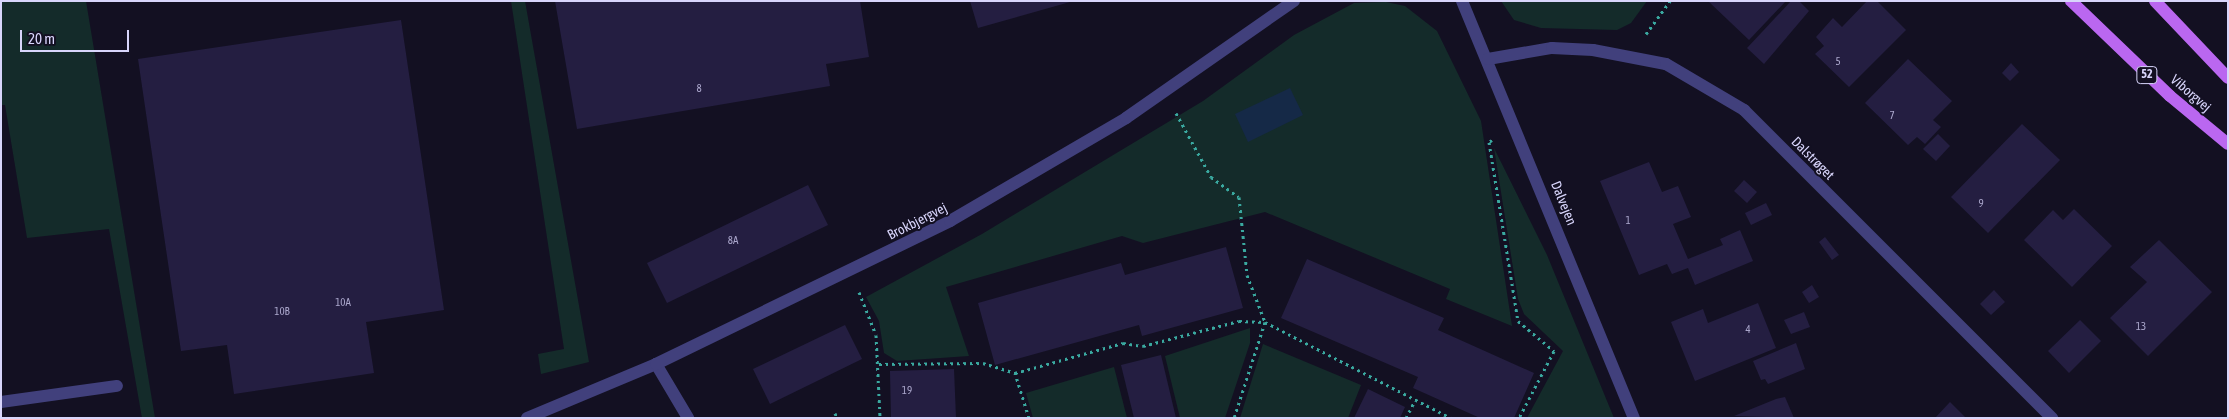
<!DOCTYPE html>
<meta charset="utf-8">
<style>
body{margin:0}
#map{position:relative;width:2229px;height:419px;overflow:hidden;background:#131022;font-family:"Asap Condensed",sans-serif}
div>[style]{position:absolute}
.green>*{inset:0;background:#142b2a}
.water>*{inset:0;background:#152947}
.building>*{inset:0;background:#241e41}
.path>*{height:3px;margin-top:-1.5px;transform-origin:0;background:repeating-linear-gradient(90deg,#3aa9a0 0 2.5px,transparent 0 6.5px)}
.lane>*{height:12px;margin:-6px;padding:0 6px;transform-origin:6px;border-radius:6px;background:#41407c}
.street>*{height:12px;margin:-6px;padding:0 6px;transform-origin:6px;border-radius:6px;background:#41407c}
.primary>*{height:12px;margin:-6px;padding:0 6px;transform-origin:6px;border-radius:6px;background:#ba67f0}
span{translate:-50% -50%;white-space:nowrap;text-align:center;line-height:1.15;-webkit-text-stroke:4px #131022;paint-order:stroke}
.number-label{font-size:11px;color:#aba7cc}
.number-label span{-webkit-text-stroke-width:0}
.shield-label span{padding:1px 4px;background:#131022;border:1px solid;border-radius:4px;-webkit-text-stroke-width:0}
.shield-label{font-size:12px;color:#d8d5fb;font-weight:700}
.street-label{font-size:14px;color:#d8d5fb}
.frame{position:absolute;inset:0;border:2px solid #d8d5fb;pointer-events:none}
.scale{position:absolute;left:20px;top:30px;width:109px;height:22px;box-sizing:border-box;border:2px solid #d8d5fb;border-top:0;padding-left:6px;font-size:15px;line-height:18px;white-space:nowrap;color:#d8d5fb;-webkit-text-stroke:4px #131022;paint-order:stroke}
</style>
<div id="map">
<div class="green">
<i style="clip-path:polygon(1px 1px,86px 1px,155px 418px,142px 418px,109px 229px,27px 238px,5px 105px,1px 105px)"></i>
<i style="clip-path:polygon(511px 1px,525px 1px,589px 362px,541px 374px,538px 354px,564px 349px)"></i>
<i style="clip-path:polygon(1501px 1px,1647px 1px,1631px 23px,1617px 30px,1541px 28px,1514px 20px)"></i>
<i style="clip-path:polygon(1386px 2px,1405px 6px,1437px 31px,1481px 121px,1512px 326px,1446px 299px,1450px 289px,1265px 212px,1143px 243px,1122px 236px,946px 287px,969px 356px,897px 361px,884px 353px,879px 321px,866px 297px,982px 234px,1203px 101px,1294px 35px,1354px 3px)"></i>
<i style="clip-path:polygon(1494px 148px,1547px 255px,1614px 418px,1527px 418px,1563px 351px,1524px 314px,1518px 299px)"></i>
<i style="clip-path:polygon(1250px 328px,1250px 343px,1225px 418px,1180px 418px,1165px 356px)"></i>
<i style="clip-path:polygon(1263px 344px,1361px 385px,1348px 418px,1240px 418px)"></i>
<i style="clip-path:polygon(1114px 367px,1127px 418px,1033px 418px,1026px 393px)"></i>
</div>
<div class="water">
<i style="clip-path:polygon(1290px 88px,1303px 115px,1248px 142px,1235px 114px)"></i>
</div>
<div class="building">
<i style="clip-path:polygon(555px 1px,860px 1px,869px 57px,826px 64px,830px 86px,577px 129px)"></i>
<i style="clip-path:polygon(970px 1px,1070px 1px,1070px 2px,978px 28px)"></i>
<i style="clip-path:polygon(1708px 1px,1786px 1px,1749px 40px)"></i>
<i style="clip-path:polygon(1791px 1px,1799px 1px,1809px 11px,1764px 64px,1747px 48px)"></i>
<i style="clip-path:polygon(1867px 1px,1877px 1px,1906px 30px,1849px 87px,1815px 54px,1824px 46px,1816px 37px,1833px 18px,1842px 27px)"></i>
<i style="clip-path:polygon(401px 20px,444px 310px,366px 322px,374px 373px,234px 394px,227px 345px,181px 351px,138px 59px)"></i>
<i style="clip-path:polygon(1908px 59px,1952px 101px,1933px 120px,1941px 127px,1925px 144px,1917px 137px,1908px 145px,1865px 103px)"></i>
<i style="clip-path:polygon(2011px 63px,2019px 72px,2010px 81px,2002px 73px)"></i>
<i style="clip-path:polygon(2022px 124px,2060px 160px,1988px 233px,1951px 197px)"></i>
<i style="clip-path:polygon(1938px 134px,1950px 146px,1936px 161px,1923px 149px)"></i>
<i style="clip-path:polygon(1649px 162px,1662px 192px,1678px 186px,1691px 217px,1673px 224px,1688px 259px,1723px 245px,1720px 239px,1740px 230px,1753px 261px,1695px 285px,1688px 268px,1672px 274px,1667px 264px,1639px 275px,1600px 181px)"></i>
<i style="clip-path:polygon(1744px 180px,1757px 192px,1747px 203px,1734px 191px)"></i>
<i style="clip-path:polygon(808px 185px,828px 225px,667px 303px,647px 263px)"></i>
<i style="clip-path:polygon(1766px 203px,1772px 215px,1751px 225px,1745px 213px)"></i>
<i style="clip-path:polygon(2074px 209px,2112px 246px,2072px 287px,2024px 240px,2053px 210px,2063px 220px)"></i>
<i style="clip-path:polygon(1825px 237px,1839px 255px,1832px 260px,1819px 242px)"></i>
<i style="clip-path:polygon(2159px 240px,2212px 292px,2148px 356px,2110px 318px,2147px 282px,2130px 267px)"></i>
<i style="clip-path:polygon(1226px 247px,1243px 308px,1142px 336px,1139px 325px,995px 365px,978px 303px,1121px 263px,1125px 275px)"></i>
<i style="clip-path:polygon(1307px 259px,1444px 318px,1438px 330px,1534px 373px,1514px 418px,1480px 418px,1413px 388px,1418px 377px,1281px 318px)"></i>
<i style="clip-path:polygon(1812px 285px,1819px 297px,1809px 303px,1802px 292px)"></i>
<i style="clip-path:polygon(1994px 290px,2005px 302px,1991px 315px,1980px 304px)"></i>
<i style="clip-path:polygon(1758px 303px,1776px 348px,1695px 381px,1671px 322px,1703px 309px,1708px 323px)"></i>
<i style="clip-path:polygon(1804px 312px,1810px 327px,1791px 334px,1784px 320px)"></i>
<i style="clip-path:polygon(2080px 320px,2101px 341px,2069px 373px,2048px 351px)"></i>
<i style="clip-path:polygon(845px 325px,862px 359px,770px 404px,753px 369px)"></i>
<i style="clip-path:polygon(1796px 343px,1805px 369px,1768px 384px,1765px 379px,1761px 380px,1753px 361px)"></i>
<i style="clip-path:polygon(1161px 355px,1176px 418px,1134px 418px,1121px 365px)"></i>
<i style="clip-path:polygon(954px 369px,956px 418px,891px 418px,890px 371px)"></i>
<i style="clip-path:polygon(1368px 389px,1405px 407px,1400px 418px,1354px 418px)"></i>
<i style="clip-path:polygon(1785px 397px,1794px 418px,1734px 416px,1776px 399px)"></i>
<i style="clip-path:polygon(1950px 402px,1966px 418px,1935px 418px)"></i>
</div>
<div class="path">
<i style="left:1646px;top:34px;width:41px;rotate:-54deg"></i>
<i style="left:1176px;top:113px;width:73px;rotate:61.3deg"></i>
<i style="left:1211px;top:177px;width:34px;rotate:36deg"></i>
<i style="left:1239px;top:197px;width:78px;rotate:84.1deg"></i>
<i style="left:1247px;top:275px;width:50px;rotate:69deg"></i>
<i style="left:1265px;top:322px;width:101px;rotate:107.9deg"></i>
<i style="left:1492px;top:140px;width:4px;rotate:146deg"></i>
<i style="left:1489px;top:142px;width:181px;rotate:80.8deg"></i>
<i style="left:1518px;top:321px;width:47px;rotate:39.8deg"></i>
<i style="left:1554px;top:351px;width:76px;rotate:117.6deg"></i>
<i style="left:859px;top:292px;width:46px;rotate:68.4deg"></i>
<i style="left:876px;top:335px;width:83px;rotate:87.2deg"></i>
<i style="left:879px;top:364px;width:104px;rotate:-0.6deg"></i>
<i style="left:983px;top:363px;width:34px;rotate:17deg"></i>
<i style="left:835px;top:413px;width:5px;rotate:68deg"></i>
<i style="left:1029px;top:418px;width:47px;rotate:-107.3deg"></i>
<i style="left:1015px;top:373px;width:112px;rotate:-15.5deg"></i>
<i style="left:1123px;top:343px;width:20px;rotate:9deg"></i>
<i style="left:1143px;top:346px;width:99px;rotate:-14.6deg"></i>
<i style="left:1239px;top:321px;width:26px;rotate:2deg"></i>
<i style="left:1265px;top:322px;width:209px;rotate:27.3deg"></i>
<i style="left:1406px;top:418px;width:18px;rotate:-63deg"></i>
</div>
<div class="lane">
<i style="left:1px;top:402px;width:117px;rotate:-7.9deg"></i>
</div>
<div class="street">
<i style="left:1462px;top:1px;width:451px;rotate:67.6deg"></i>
<i style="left:1488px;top:59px;width:65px;rotate:-9.8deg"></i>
<i style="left:1552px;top:48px;width:41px;rotate:2.8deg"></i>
<i style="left:1593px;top:50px;width:74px;rotate:10.9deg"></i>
<i style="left:1666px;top:64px;width:91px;rotate:30.5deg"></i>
<i style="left:1744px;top:110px;width:436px;rotate:45deg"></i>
<i style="left:656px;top:364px;width:63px;rotate:59.3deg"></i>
<i style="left:527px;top:418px;width:140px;rotate:-22.7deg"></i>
<i style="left:656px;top:364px;width:327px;rotate:-25.9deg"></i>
<i style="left:950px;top:221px;width:204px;rotate:-30.3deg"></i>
<i style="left:1126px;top:118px;width:205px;rotate:-34.9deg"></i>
</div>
<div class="primary">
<i style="left:2071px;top:1px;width:137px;rotate:43.8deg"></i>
<i style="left:2170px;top:96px;width:75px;rotate:39.6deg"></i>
<i style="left:2155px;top:1px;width:106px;rotate:46.5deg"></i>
</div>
<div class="number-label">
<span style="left:1838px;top:61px">5</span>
<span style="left:699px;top:88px">8</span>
<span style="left:1892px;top:115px">7</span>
<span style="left:1981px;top:203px">9</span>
<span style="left:1628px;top:220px">1</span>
<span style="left:733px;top:240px">8A</span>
<span style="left:343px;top:302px">10A</span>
<span style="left:282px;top:311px">10B</span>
<span style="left:2141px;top:326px">13</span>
<span style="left:1748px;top:329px">4</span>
<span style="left:907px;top:390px">19</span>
</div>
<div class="shield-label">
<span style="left:2147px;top:75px">52</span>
</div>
<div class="street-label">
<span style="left:2191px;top:93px;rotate:41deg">Viborgvej</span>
<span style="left:1813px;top:158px;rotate:45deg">Dalstrøget</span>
<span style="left:1564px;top:203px;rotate:68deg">Dalvejen</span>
<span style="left:917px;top:221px;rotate:-27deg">Brokbjergvej</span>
</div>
<div class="frame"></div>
<div class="scale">20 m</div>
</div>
